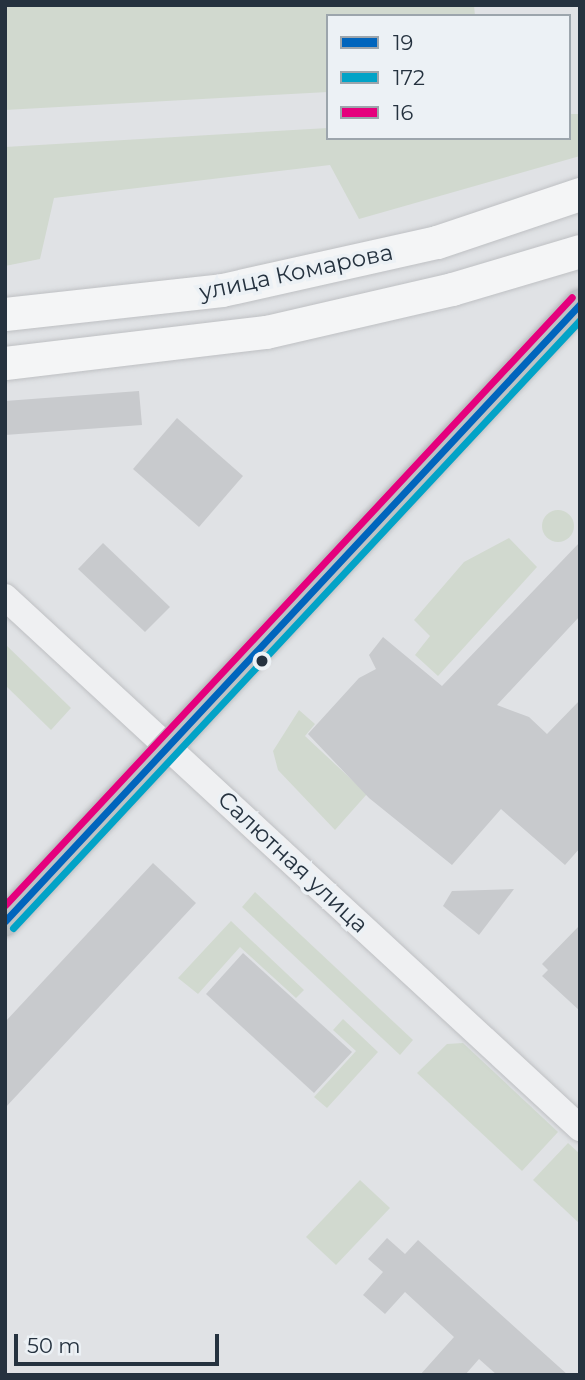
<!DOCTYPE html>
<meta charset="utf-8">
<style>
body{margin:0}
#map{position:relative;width:585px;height:1380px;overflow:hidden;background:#e0e2e5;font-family:Montserrat,sans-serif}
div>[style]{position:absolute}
.green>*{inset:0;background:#d1d9cf}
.round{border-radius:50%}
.building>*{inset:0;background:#c8cacd}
.roads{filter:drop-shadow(0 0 2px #bec0c3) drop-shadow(0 0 2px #bec0c3)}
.tertiary>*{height:26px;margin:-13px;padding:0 13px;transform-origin:13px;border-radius:13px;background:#eff0f2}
.secondary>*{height:30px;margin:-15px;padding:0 15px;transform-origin:15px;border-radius:15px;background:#bec2c5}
.primary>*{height:33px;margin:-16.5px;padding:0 16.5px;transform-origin:16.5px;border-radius:16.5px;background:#f4f5f6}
.bus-1>*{height:7px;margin:-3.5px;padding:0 3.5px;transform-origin:3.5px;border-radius:3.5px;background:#0065bd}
.bus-2>*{height:7px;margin:-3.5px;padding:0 3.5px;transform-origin:3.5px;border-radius:3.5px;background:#02a3c7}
.bus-3>*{height:7px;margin:-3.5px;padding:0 3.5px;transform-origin:3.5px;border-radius:3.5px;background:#e5007d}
.dots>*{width:19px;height:19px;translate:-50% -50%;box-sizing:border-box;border:4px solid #ecf1f5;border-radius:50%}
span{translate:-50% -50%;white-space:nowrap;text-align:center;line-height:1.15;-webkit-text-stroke:7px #ecf1f5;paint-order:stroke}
.street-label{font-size:23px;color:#25323f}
.frame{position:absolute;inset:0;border:7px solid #25323f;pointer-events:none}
.legend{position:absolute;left:326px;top:14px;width:245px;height:126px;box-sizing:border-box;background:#ecf1f5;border:2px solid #9ca5ac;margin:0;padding:9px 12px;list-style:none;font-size:21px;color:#25323f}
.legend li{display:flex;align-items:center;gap:14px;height:35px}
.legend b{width:35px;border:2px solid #9ca5ac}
.scale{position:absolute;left:14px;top:1334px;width:205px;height:32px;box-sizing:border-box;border:4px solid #25323f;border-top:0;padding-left:9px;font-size:21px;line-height:24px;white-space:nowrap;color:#25323f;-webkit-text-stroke:5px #ecf1f5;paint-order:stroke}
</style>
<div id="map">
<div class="green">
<i style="clip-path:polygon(5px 5px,474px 5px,475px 16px,328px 16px,328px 92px,5px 110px)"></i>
<i style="clip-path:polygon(569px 114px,580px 114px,580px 156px,359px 219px,330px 165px,54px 198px,40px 259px,5px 266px,5px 147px,328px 128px,328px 138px,569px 138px)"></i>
<i class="round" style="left:542px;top:510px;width:32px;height:32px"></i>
<i style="clip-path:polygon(509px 538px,537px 567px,438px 676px,415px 655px,430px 636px,414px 620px,464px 562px)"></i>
<i style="clip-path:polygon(5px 644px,71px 708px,51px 730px,5px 685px)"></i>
<i style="clip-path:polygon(299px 710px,315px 724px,305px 736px,367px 794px,335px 830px,278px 770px,273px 751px)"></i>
<i style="clip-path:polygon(255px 892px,413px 1040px,400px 1055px,242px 907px)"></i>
<i style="clip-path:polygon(231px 921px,304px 990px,296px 998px,240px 947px,198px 994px,178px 978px)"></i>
<i style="clip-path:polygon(343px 1019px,378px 1052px,327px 1108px,314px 1097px,356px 1051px,333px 1030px)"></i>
<i style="clip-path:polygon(463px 1043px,558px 1132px,522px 1171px,417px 1073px,447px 1044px)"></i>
<i style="clip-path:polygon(568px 1143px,580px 1154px,580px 1224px,533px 1180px)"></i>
<i style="clip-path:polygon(360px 1180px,390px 1208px,336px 1265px,306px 1237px)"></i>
</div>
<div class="building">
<i style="clip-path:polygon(139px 391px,142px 425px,5px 435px,5px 401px)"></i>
<i style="clip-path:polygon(177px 418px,243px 476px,199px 527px,133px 469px)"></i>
<i style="clip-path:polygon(580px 542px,580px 616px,497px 705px,529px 717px,547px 734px,580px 700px,580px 848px,565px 865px,501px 809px,452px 865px,369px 798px,308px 734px,359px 678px,376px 669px,369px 655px,383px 637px,442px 686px)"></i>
<i style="clip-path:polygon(103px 543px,170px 607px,145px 632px,78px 569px)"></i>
<i style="clip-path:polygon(153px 863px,196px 903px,5px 1108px,5px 1022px)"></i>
<i style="clip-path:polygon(514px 889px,479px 935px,443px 906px,452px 891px)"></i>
<i style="clip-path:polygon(580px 925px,580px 1011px,542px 976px,548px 970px,542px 964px)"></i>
<i style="clip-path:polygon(243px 953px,352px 1052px,314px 1093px,206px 994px)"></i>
<i style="clip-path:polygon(387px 1238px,405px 1254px,418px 1240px,568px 1375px,497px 1375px,479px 1359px,465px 1375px,420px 1375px,454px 1337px,405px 1292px,385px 1314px,363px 1295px,383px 1272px,368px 1259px)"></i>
</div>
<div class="roads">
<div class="tertiary">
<i style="left:5px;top:597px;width:783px;rotate:42.72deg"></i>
</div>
<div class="secondary">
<i style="left:5px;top:921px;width:843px;rotate:-47.02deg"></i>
</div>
<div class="primary">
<i style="left:5px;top:314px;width:218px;rotate:-6.3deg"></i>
<i style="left:222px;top:290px;width:220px;rotate:-12.6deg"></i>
<i style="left:437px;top:242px;width:151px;rotate:-18.6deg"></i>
<i style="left:5px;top:363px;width:263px;rotate:-6.8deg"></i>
<i style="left:266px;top:332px;width:191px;rotate:-13deg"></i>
<i style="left:452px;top:289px;width:134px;rotate:-16.5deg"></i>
</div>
</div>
<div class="bus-1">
<i style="left:5px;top:921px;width:843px;rotate:-47.02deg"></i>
</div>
<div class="bus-2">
<i style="left:13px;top:928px;width:831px;rotate:-47deg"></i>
</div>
<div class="bus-3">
<i style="left:5px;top:905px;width:831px;rotate:-47deg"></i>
</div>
<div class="dots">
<i style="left:262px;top:661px;background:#25323f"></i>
</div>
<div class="street-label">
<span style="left:296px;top:272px;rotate:-12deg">улица Комарова</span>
<span style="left:293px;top:862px;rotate:43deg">Салютная улица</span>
</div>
<div class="frame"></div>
<ul class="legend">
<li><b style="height:9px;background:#0065bd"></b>19</li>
<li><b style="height:9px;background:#02a3c7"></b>172</li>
<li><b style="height:9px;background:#e5007d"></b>16</li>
</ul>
<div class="scale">50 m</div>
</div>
